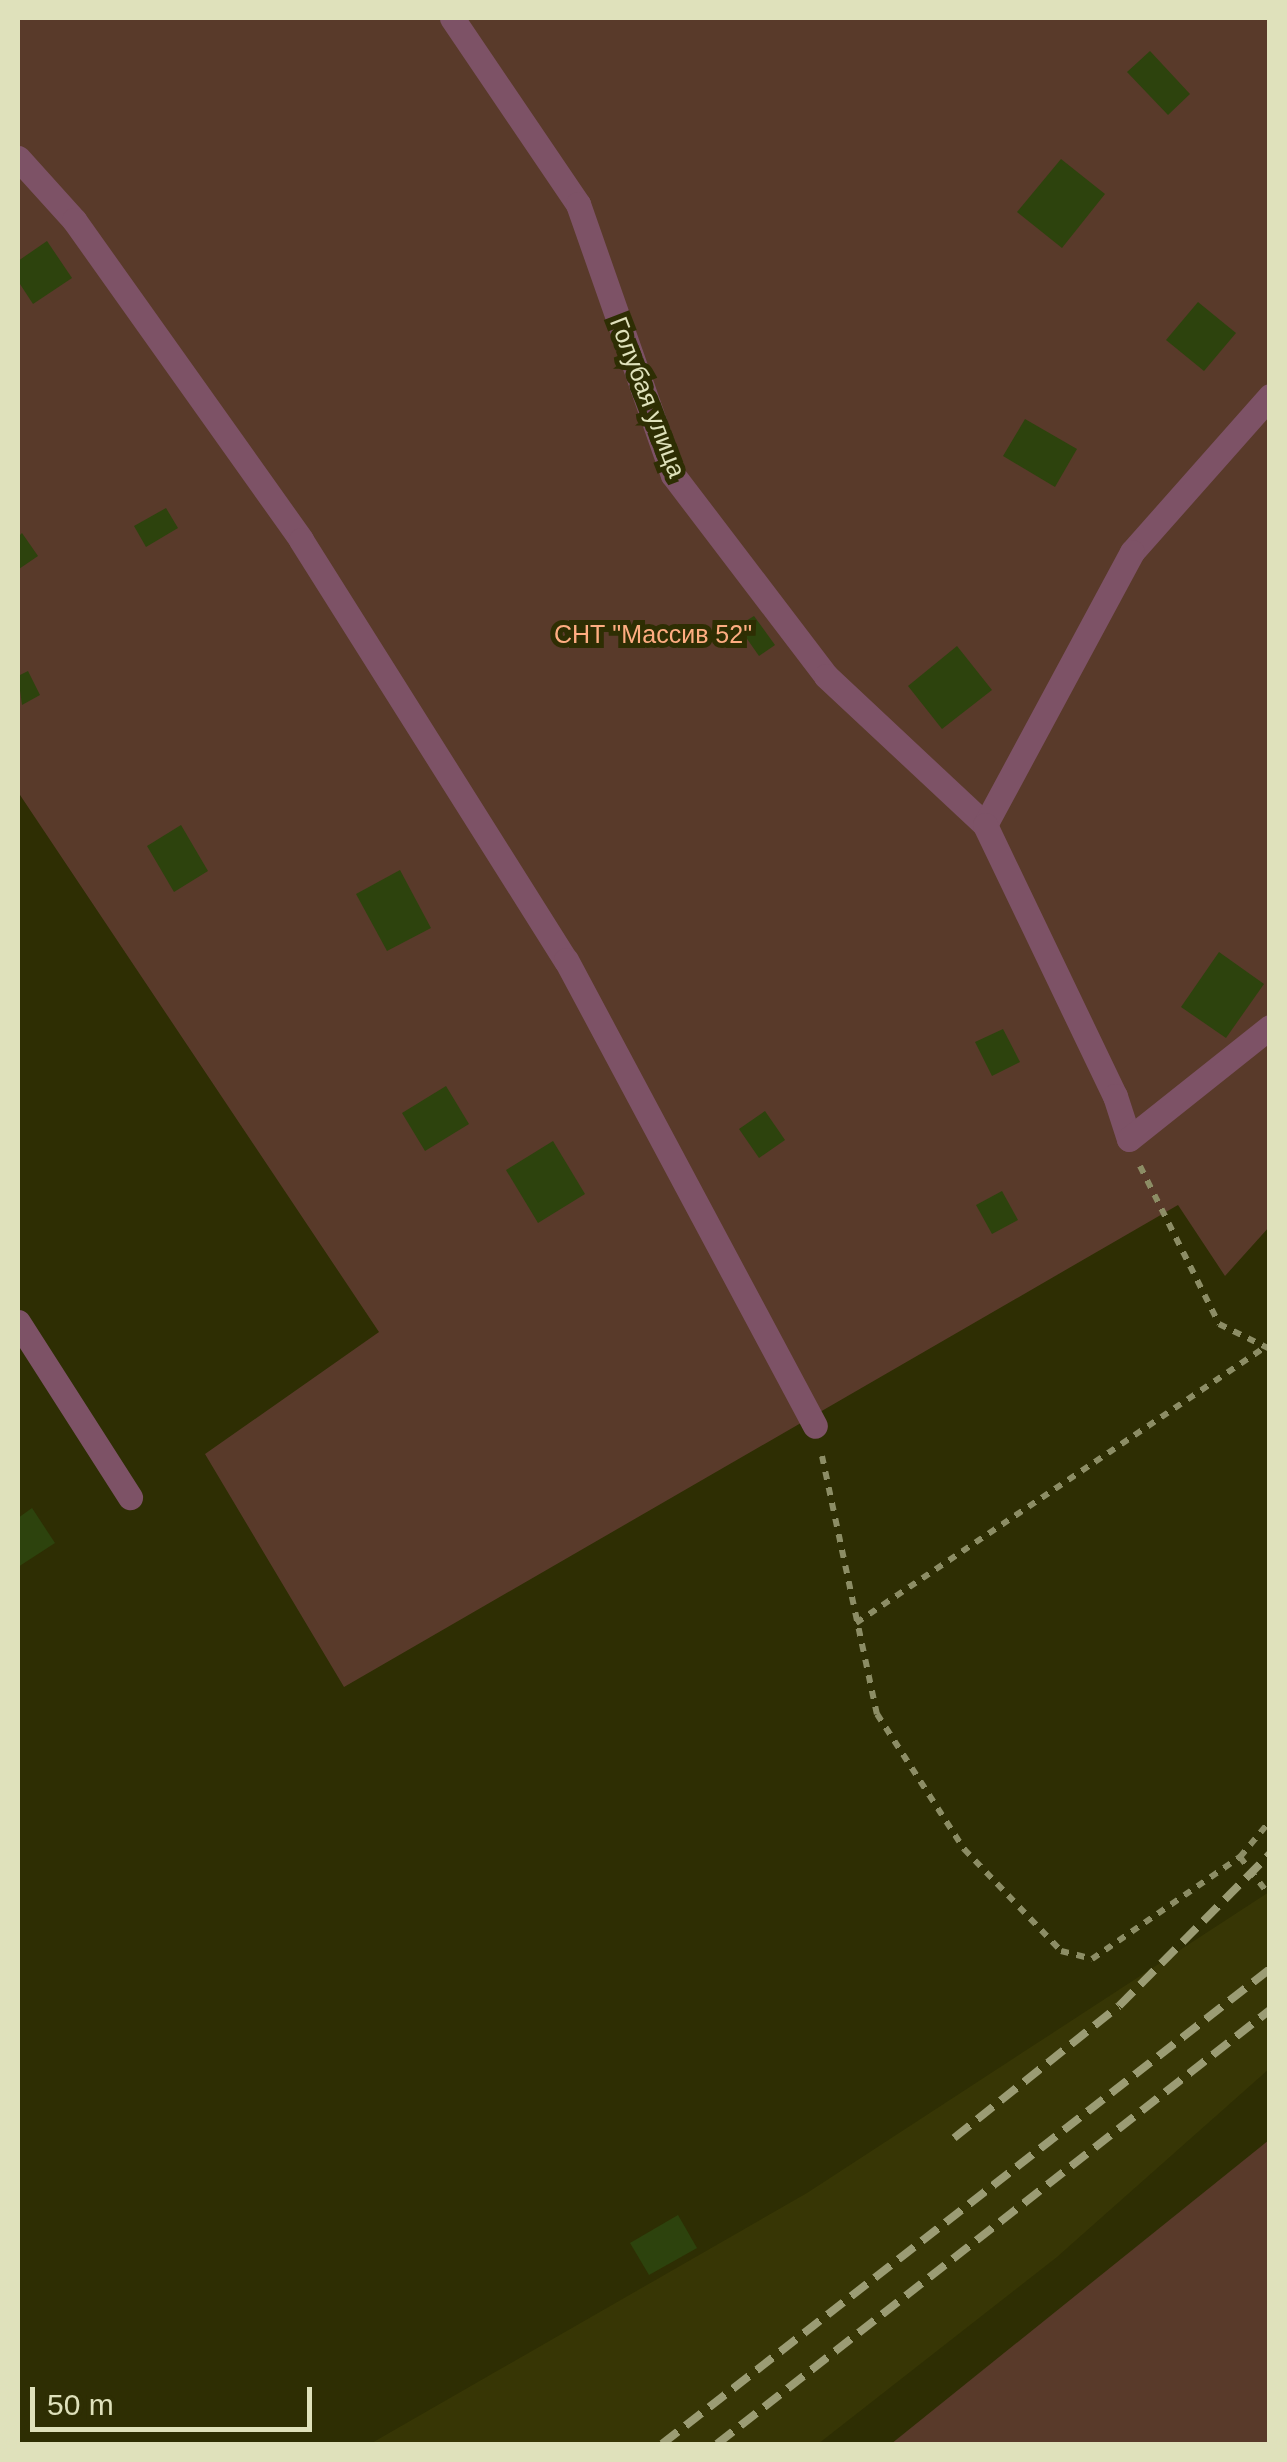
<!DOCTYPE html>
<meta charset="utf-8">
<style>
body{margin:0}
#map{position:relative;width:1287px;height:2462px;overflow:hidden;background:#2e2e03;font-family:Arial,sans-serif}
div>[style]{position:absolute}
.built>*{inset:0;background:#373605}
.green>*{inset:0;background:#593a2a}
.building>*{inset:0;background:#2d430d}
.path>*{height:6px;margin-top:-3px;transform-origin:0;background:repeating-linear-gradient(90deg,#8c8d65 0 8px,transparent 0 16px)}
.minor>*{height:25px;margin:-12.5px;padding:0 12.5px;transform-origin:12.5px;border-radius:12.5px;background:#7d5266}
.rail>*{height:8px;margin-top:-4px;transform-origin:0;background:repeating-linear-gradient(90deg,#9b9c74 0 20px,transparent 0 30px)}
span{translate:-50% -50%;white-space:nowrap;text-align:center;line-height:1.15;-webkit-text-stroke:10px #2e2e03;paint-order:stroke}
.street-label{font-size:25px;color:#dfe1bb}
.park-label{font-size:25px;color:#fead81}
.frame{position:absolute;inset:0;border:20px solid #dfe1bb;pointer-events:none}
.scale{position:absolute;left:30px;top:2387px;width:282px;height:45px;box-sizing:border-box;border:5px solid #dfe1bb;border-top:0;padding-left:12px;font-size:30px;line-height:35px;white-space:nowrap;color:#dfe1bb;-webkit-text-stroke:8px #2e2e03;paint-order:stroke}
</style>
<div id="map">
<div class="built">
<i style="clip-path:polygon(1269px 1892px,1269px 2069px,1057px 2257px,818px 2444px,370px 2444px,807px 2193px)"></i>
</div>
<div class="green">
<i style="clip-path:polygon(18px 18px,1269px 18px,1270px 1226px,1225px 1276px,1178px 1205px,344px 1687px,205px 1454px,379px 1332px,18px 792px)"></i>
<i style="clip-path:polygon(1269px 2140px,1269px 2444px,891px 2444px)"></i>
</div>
<div class="building">
<i style="clip-path:polygon(1150px 51px,1190px 94px,1168px 115px,1127px 72px)"></i>
<i style="clip-path:polygon(1061px 159px,1105px 194px,1062px 248px,1017px 212px)"></i>
<i style="clip-path:polygon(47px 241px,72px 278px,33px 304px,18px 281px,18px 261px)"></i>
<i style="clip-path:polygon(1198px 302px,1236px 333px,1204px 371px,1166px 340px)"></i>
<i style="clip-path:polygon(1025px 419px,1077px 449px,1055px 487px,1003px 456px)"></i>
<i style="clip-path:polygon(166px 508px,178px 528px,146px 547px,134px 526px)"></i>
<i style="clip-path:polygon(22px 533px,38px 556px,19px 569px,18px 537px)"></i>
<i style="clip-path:polygon(754px 616px,775px 645px,759px 656px,738px 626px)"></i>
<i style="clip-path:polygon(957px 646px,992px 690px,942px 729px,908px 686px)"></i>
<i style="clip-path:polygon(28px 671px,40px 695px,22px 705px,18px 676px)"></i>
<i style="clip-path:polygon(181px 825px,208px 871px,174px 892px,147px 846px)"></i>
<i style="clip-path:polygon(400px 870px,431px 928px,387px 951px,356px 894px)"></i>
<i style="clip-path:polygon(1219px 952px,1264px 984px,1226px 1038px,1181px 1007px)"></i>
<i style="clip-path:polygon(1003px 1029px,1020px 1062px,992px 1076px,975px 1042px)"></i>
<i style="clip-path:polygon(446px 1086px,469px 1124px,425px 1151px,402px 1113px)"></i>
<i style="clip-path:polygon(765px 1111px,785px 1140px,759px 1158px,739px 1129px)"></i>
<i style="clip-path:polygon(553px 1141px,585px 1194px,538px 1223px,506px 1170px)"></i>
<i style="clip-path:polygon(1002px 1191px,1018px 1220px,992px 1234px,976px 1205px)"></i>
<i style="clip-path:polygon(32px 1508px,55px 1543px,18px 1567px,18px 1518px)"></i>
<i style="clip-path:polygon(678px 2215px,697px 2248px,649px 2275px,630px 2243px)"></i>
</div>
<div class="path">
<i style="left:1140px;top:1166px;width:177px;rotate:63.4deg"></i>
<i style="left:1219px;top:1324px;width:57px;rotate:26.1deg"></i>
<i style="left:822px;top:1456px;width:264px;rotate:78deg"></i>
<i style="left:877px;top:1714px;width:161px;rotate:57.2deg"></i>
<i style="left:964px;top:1849px;width:141px;rotate:46.4deg"></i>
<i style="left:1061px;top:1951px;width:32px;rotate:14deg"></i>
<i style="left:1092px;top:1959px;width:180px;rotate:-34.6deg"></i>
<i style="left:1240px;top:1857px;width:47px;rotate:-50.2deg"></i>
<i style="left:856px;top:1623px;width:490px;rotate:-34deg"></i>
<i style="left:1240px;top:1857px;width:49px;rotate:52.4deg"></i>
</div>
<div class="minor">
<i style="left:452px;top:18px;width:225px;rotate:55.9deg"></i>
<i style="left:578px;top:204px;width:287px;rotate:70.7deg"></i>
<i style="left:673px;top:475px;width:253px;rotate:52.7deg"></i>
<i style="left:826px;top:676px;width:218px;rotate:43.1deg"></i>
<i style="left:18px;top:158px;width:84px;rotate:47.9deg"></i>
<i style="left:74px;top:220px;width:392px;rotate:54.6deg"></i>
<i style="left:301px;top:540px;width:497px;rotate:57.8deg"></i>
<i style="left:566px;top:960px;width:528px;rotate:61.88deg"></i>
<i style="left:1270px;top:396px;width:208px;rotate:131.5deg"></i>
<i style="left:1132px;top:552px;width:310px;rotate:118.3deg"></i>
<i style="left:985px;top:825px;width:301px;rotate:64.4deg"></i>
<i style="left:1115px;top:1096px;width:45px;rotate:72deg"></i>
<i style="left:1129px;top:1139px;width:180px;rotate:-38.5deg"></i>
<i style="left:18px;top:1322px;width:208px;rotate:57.4deg"></i>
</div>
<div class="rail">
<i style="left:954px;top:2138px;width:211px;rotate:-38.7deg"></i>
<i style="left:1119px;top:2006px;width:214px;rotate:-45.2deg"></i>
<i style="left:662px;top:2444px;width:772px;rotate:-38deg"></i>
<i style="left:717px;top:2444px;width:703px;rotate:-38.13deg"></i>
</div>
<div class="street-label">
<span style="left:648px;top:397px;rotate:69deg">Голубая улица</span>
</div>
<div class="park-label">
<span style="left:653px;top:634px">СНТ "Массив 52"</span>
</div>
<div class="frame"></div>
<div class="scale">50 m</div>
</div>
